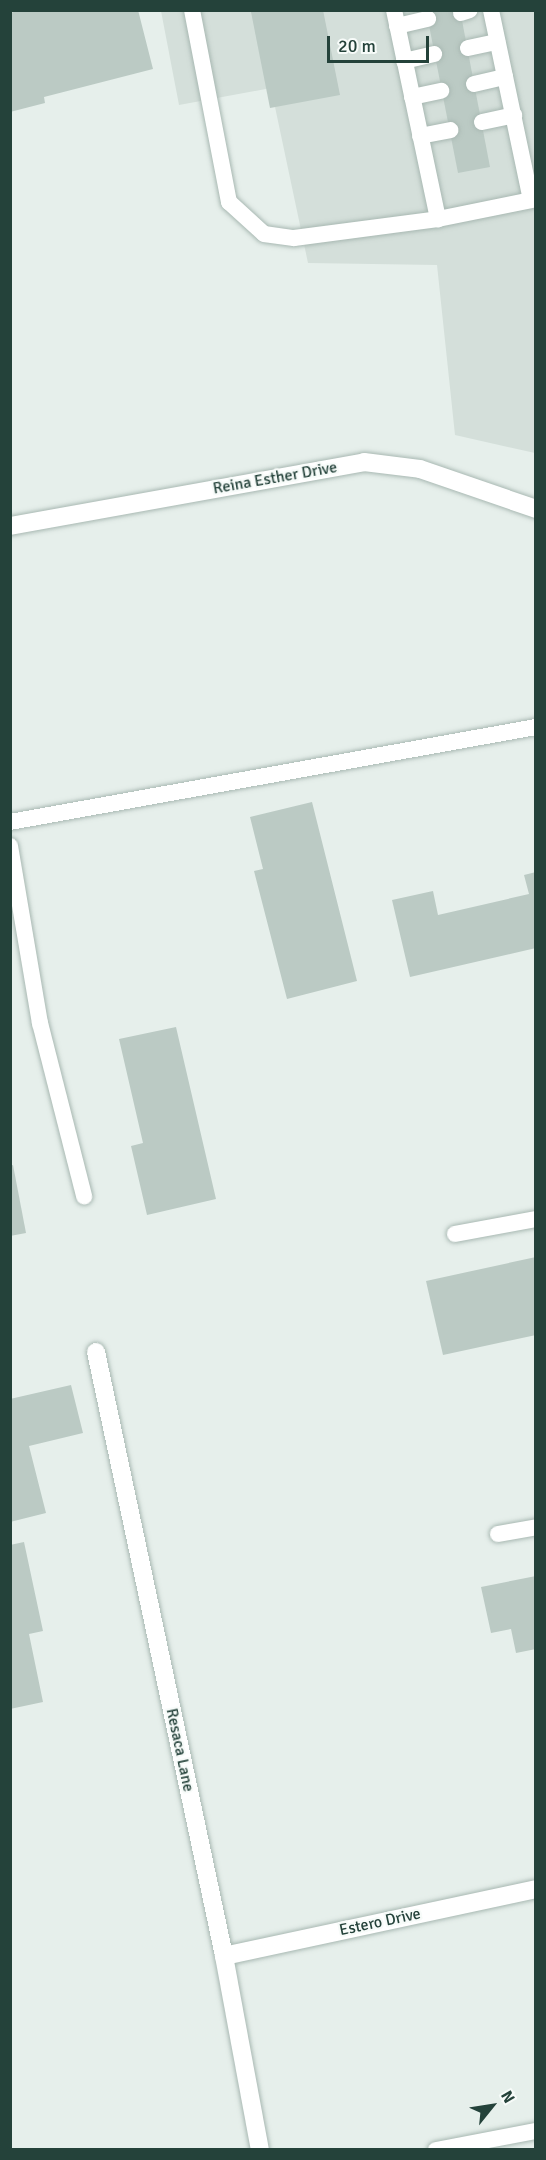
<!DOCTYPE html>
<style>
body{margin:0}
#map{position:relative;width:546px;height:2160px;overflow:hidden;background:#e6efeb;font-family:Signika,sans-serif}
div>[style]{position:absolute}
.built>*{inset:0;background:#d4dfda}
.building>*{inset:0;background:#bbcac4}
.roads{filter:drop-shadow(0 0 2px #a8b8b2) drop-shadow(0 0 2px #a8b8b2)}
.service>*{height:16px;margin:-8px;padding:0 8px;transform-origin:8px;border-radius:8px;background:#fff}
.minor>*{height:18px;margin:-9px;padding:0 9px;transform-origin:9px;border-radius:9px;background:#fff}
span{translate:-50% -50%;white-space:nowrap;text-align:center;line-height:1.15;-webkit-text-stroke:4.5px #f7fbf9;paint-order:stroke}
.street-label{font-size:16px;color:#24423a}
.frame{position:absolute;inset:0;border:12px solid #24423a;pointer-events:none}
.north{position:absolute;left:462px;top:2076px;width:60px;height:60px;-webkit-text-stroke:4px #f7fbf9;paint-order:stroke;rotate:60deg;font-size:16px;font-weight:700;line-height:24px;text-align:center;color:#24423a}
.north::after{content:'';display:block;margin:auto;width:21px;height:27px;background:#24423a;clip-path:polygon(50% 0,100% 100%,50% 72%,0 100%)}
.scale{position:absolute;left:327px;top:36px;width:102px;height:27px;box-sizing:border-box;border:3px solid #24423a;border-top:0;padding-left:8px;font-size:18px;line-height:21px;white-space:nowrap;color:#24423a;-webkit-text-stroke:4px #f7fbf9;paint-order:stroke}
</style>
<div id="map">
<div class="built">
<i style="clip-path:polygon(161px 11px,535px 11px,535px 453px,455px 435px,437px 265px,308px 263px,271px 88px,179px 105px)"></i>
</div>
<div class="building">
<i style="clip-path:polygon(21px 10px,138px 10px,153px 69px,44px 97px,45px 103px,10px 112px,10px 13px)"></i>
<i style="clip-path:polygon(323px 10px,340px 95px,270px 108px,251px 12px)"></i>
<i style="clip-path:polygon(426px 10px,460px 10px,490px 167px,458px 173px)"></i>
<i style="clip-path:polygon(312px 802px,357px 981px,287px 999px,254px 871px,263px 869px,250px 817px)"></i>
<i style="clip-path:polygon(536px 872px,536px 948px,410px 977px,392px 900px,433px 891px,438px 915px,529px 894px,524px 875px)"></i>
<i style="clip-path:polygon(176px 1027px,216px 1199px,147px 1215px,131px 1146px,143px 1143px,119px 1039px)"></i>
<i style="clip-path:polygon(13px 1165px,26px 1233px,10px 1236px,10px 1166px)"></i>
<i style="clip-path:polygon(536px 1257px,536px 1335px,443px 1355px,426px 1281px)"></i>
<i style="clip-path:polygon(71px 1385px,83px 1433px,29px 1446px,46px 1513px,10px 1522px,10px 1399px)"></i>
<i style="clip-path:polygon(24px 1542px,43px 1631px,29px 1634px,43px 1702px,10px 1709px,10px 1545px)"></i>
<i style="clip-path:polygon(536px 1576px,536px 1649px,516px 1653px,511px 1629px,491px 1633px,481px 1587px)"></i>
</div>
<div class="roads">
<div class="service">
<i style="left:192px;top:10px;width:196px;rotate:79.1deg"></i>
<i style="left:229px;top:202px;width:47px;rotate:42.4deg"></i>
<i style="left:264px;top:234px;width:30px;rotate:8deg"></i>
<i style="left:294px;top:238px;width:145px;rotate:-7.5deg"></i>
<i style="left:438px;top:219px;width:95px;rotate:-11.5deg"></i>
<i style="left:531px;top:200px;width:194px;rotate:-101.9deg"></i>
<i style="left:394px;top:10px;width:214px;rotate:78.1deg"></i>
<i style="left:461px;top:13px;width:9px;rotate:-18deg"></i>
<i style="left:397px;top:26px;width:32px;rotate:-13deg"></i>
<i style="left:468px;top:48px;width:30px;rotate:-12deg"></i>
<i style="left:404px;top:61px;width:31px;rotate:-13deg"></i>
<i style="left:474px;top:84px;width:32px;rotate:-13deg"></i>
<i style="left:412px;top:97px;width:30px;rotate:-12deg"></i>
<i style="left:482px;top:122px;width:33px;rotate:-12deg"></i>
<i style="left:420px;top:136px;width:31px;rotate:-11deg"></i>
<i style="left:10px;top:822px;width:535px;rotate:-10.24deg"></i>
<i style="left:10px;top:846px;width:180px;rotate:80.4deg"></i>
<i style="left:40px;top:1023px;width:179px;rotate:75.7deg"></i>
<i style="left:455px;top:1234px;width:82px;rotate:-10.5deg"></i>
<i style="left:498px;top:1534px;width:39px;rotate:-10deg"></i>
<i style="left:436px;top:2150px;width:102px;rotate:-10.8deg"></i>
</div>
<div class="minor">
<i style="left:10px;top:526px;width:360px;rotate:-10.2deg"></i>
<i style="left:364px;top:462px;width:56px;rotate:7.1deg"></i>
<i style="left:420px;top:469px;width:123px;rotate:19deg"></i>
<i style="left:96px;top:1352px;width:617px;rotate:78.03deg"></i>
<i style="left:224px;top:1956px;width:197px;rotate:79.5deg"></i>
<i style="left:224px;top:1956px;width:319px;rotate:-12.1deg"></i>
</div>
</div>
<div class="street-label">
<span style="left:275px;top:478px;rotate:-10deg">Reina Esther Drive</span>
<span style="left:180px;top:1750px;rotate:78deg">Resaca Lane</span>
<span style="left:380px;top:1922px;rotate:-12deg">Estero Drive</span>
</div>
<div class="frame"></div>
<div class="north">N</div>
<div class="scale">20 m</div>
</div>
